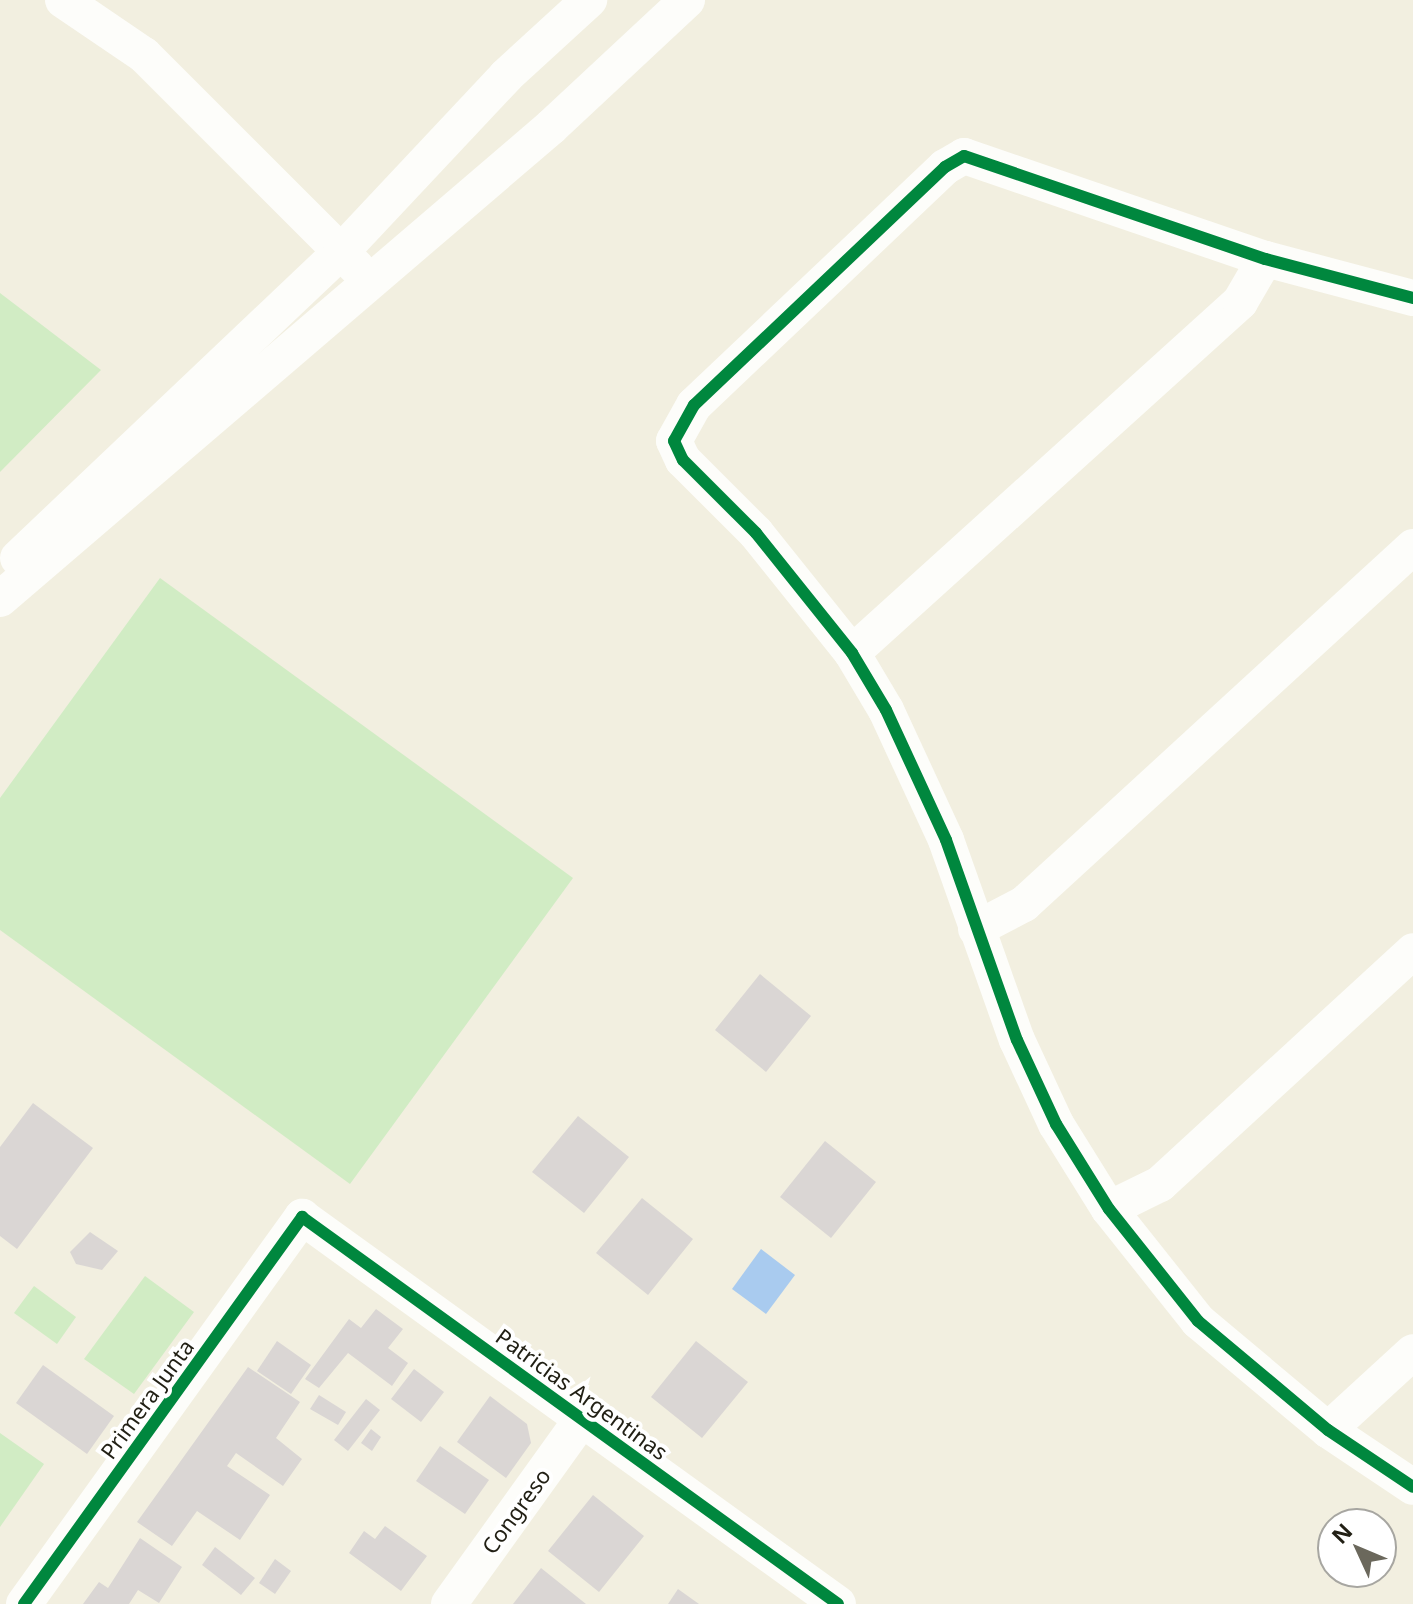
<!DOCTYPE html>
<style>
body{margin:0}
#map{position:relative;width:1413px;height:1604px;overflow:hidden;background:#f2efe0;font-family:"Noto Sans",sans-serif}
div>[style]{position:absolute}
.green>*{inset:0;background:#d1ecc4}
.water>*{inset:0;background:#a9cbef}
.building>*{inset:0;background:#dad6d4}
.minor>*{height:36px;margin:-18px;padding:0 18px;transform-origin:18px;border-radius:18px;background:#fdfdfa}
.cycleway>*{height:12px;margin:-6px;padding:0 6px;transform-origin:6px;border-radius:6px;background:#00873e}
span{translate:-50% -50%;white-space:nowrap;text-align:center;line-height:1.15;-webkit-text-stroke:8px #fff;paint-order:stroke}
.street-label{font-size:22px;color:#222015}
.north{position:absolute;left:1317px;top:1508px;width:80px;height:80px;box-sizing:border-box;background:#fff;border:2px solid #a7a6a1;border-radius:50%;rotate:314deg;font-size:22px;font-weight:700;line-height:32px;text-align:center;color:#222015}
.north::after{content:'';display:block;margin:auto;width:28px;height:36px;background:#6b685c;clip-path:polygon(50% 0,100% 100%,50% 72%,0 100%)}
</style>
<div id="map">
<div class="green">
<i style="clip-path:polygon(0 293px,101px 370px,0 472px)"></i>
<i style="clip-path:polygon(160px 578px,573px 878px,350px 1184px,0 930px,0 798px)"></i>
<i style="clip-path:polygon(145px 1276px,194px 1312px,134px 1394px,84px 1359px)"></i>
<i style="clip-path:polygon(34px 1286px,76px 1317px,57px 1344px,14px 1313px)"></i>
<i style="clip-path:polygon(0 1433px,44px 1464px,0 1527px)"></i>
</div>
<div class="water">
<i style="clip-path:polygon(761px 1249px,795px 1275px,766px 1314px,732px 1289px)"></i>
</div>
<div class="building">
<i style="clip-path:polygon(760px 974px,811px 1016px,766px 1072px,715px 1030px)"></i>
<i style="clip-path:polygon(33px 1103px,93px 1148px,17px 1249px,0 1236px,0 1147px)"></i>
<i style="clip-path:polygon(578px 1116px,629px 1157px,584px 1213px,532px 1172px)"></i>
<i style="clip-path:polygon(825px 1141px,876px 1182px,831px 1238px,780px 1197px)"></i>
<i style="clip-path:polygon(642px 1198px,693px 1239px,648px 1295px,596px 1253px)"></i>
<i style="clip-path:polygon(90px 1232px,118px 1251px,102px 1270px,76px 1264px,70px 1252px)"></i>
<i style="clip-path:polygon(376px 1309px,403px 1329px,388px 1348px,408px 1363px,392px 1386px,348px 1353px,319px 1388px,305px 1379px,349px 1319px,361px 1328px)"></i>
<i style="clip-path:polygon(277px 1341px,311px 1365px,291px 1394px,257px 1371px)"></i>
<i style="clip-path:polygon(696px 1341px,748px 1382px,702px 1438px,651px 1397px)"></i>
<i style="clip-path:polygon(43px 1365px,114px 1416px,87px 1454px,16px 1403px)"></i>
<i style="clip-path:polygon(248px 1367px,300px 1402px,276px 1438px,302px 1459px,283px 1486px,236px 1453px,227px 1466px,270px 1495px,240px 1540px,197px 1511px,172px 1546px,137px 1522px)"></i>
<i style="clip-path:polygon(414px 1369px,444px 1392px,421px 1422px,391px 1399px)"></i>
<i style="clip-path:polygon(319px 1395px,346px 1412px,338px 1425px,310px 1409px)"></i>
<i style="clip-path:polygon(490px 1396px,527px 1424px,531px 1443px,506px 1478px,457px 1442px)"></i>
<i style="clip-path:polygon(366px 1399px,380px 1410px,348px 1451px,334px 1440px)"></i>
<i style="clip-path:polygon(371px 1429px,381px 1437px,372px 1451px,361px 1443px)"></i>
<i style="clip-path:polygon(440px 1446px,489px 1480px,465px 1514px,416px 1481px)"></i>
<i style="clip-path:polygon(593px 1495px,644px 1536px,599px 1592px,548px 1551px)"></i>
<i style="clip-path:polygon(385px 1526px,427px 1556px,401px 1591px,349px 1553px,364px 1531px,375px 1539px)"></i>
<i style="clip-path:polygon(140px 1538px,182px 1567px,159px 1603px,138px 1590px,129px 1604px,83px 1604px,99px 1582px,108px 1588px)"></i>
<i style="clip-path:polygon(215px 1547px,255px 1578px,241px 1595px,202px 1565px)"></i>
<i style="clip-path:polygon(275px 1559px,291px 1571px,275px 1594px,259px 1583px)"></i>
<i style="clip-path:polygon(541px 1568px,586px 1604px,513px 1604px)"></i>
<i style="clip-path:polygon(678px 1589px,699px 1604px,668px 1604px)"></i>
</div>
<div class="minor">
<i style="left:63px;top:0;width:98px;rotate:34.2deg"></i>
<i style="left:144px;top:55px;width:301px;rotate:45deg"></i>
<i style="left:1413px;top:298px;width:153px;rotate:-165.2deg"></i>
<i style="left:1265px;top:259px;width:318px;rotate:-161.1deg"></i>
<i style="left:964px;top:156px;width:22px;rotate:150deg"></i>
<i style="left:945px;top:167px;width:346px;rotate:136.5deg"></i>
<i style="left:694px;top:405px;width:41px;rotate:119.1deg"></i>
<i style="left:674px;top:441px;width:21px;rotate:65deg"></i>
<i style="left:683px;top:460px;width:103px;rotate:45deg"></i>
<i style="left:756px;top:533px;width:154px;rotate:51.3deg"></i>
<i style="left:852px;top:653px;width:66px;rotate:59.2deg"></i>
<i style="left:886px;top:710px;width:143px;rotate:65.2deg"></i>
<i style="left:946px;top:840px;width:212px;rotate:70.5deg"></i>
<i style="left:1017px;top:1040px;width:93px;rotate:65.1deg"></i>
<i style="left:1056px;top:1124px;width:100px;rotate:58.1deg"></i>
<i style="left:1109px;top:1209px;width:143px;rotate:51.5deg"></i>
<i style="left:1198px;top:1321px;width:170px;rotate:40deg"></i>
<i style="left:1328px;top:1430px;width:102px;rotate:33.8deg"></i>
<i style="left:18px;top:558px;width:445px;rotate:-43.5deg"></i>
<i style="left:341px;top:252px;width:241px;rotate:-46.8deg"></i>
<i style="left:506px;top:76px;width:113px;rotate:-42.5deg"></i>
<i style="left:0;top:599px;width:726px;rotate:-40.58deg"></i>
<i style="left:551px;top:127px;width:186px;rotate:-43deg"></i>
<i style="left:852px;top:653px;width:523px;rotate:-42.13deg"></i>
<i style="left:1240px;top:302px;width:50px;rotate:-59.8deg"></i>
<i style="left:976px;top:929px;width:54px;rotate:-27.5deg"></i>
<i style="left:1024px;top:904px;width:528px;rotate:-42.54deg"></i>
<i style="left:1109px;top:1209px;width:57px;rotate:-26.1deg"></i>
<i style="left:1160px;top:1184px;width:344px;rotate:-42.6deg"></i>
<i style="left:1328px;top:1430px;width:115px;rotate:-42.5deg"></i>
<i style="left:24px;top:1604px;width:477px;rotate:-54.3deg"></i>
<i style="left:302px;top:1217px;width:661px;rotate:35.83deg"></i>
<i style="left:449px;top:1604px;width:228px;rotate:-54.3deg"></i>
</div>
<div class="cycleway">
<i style="left:1413px;top:298px;width:153px;rotate:-165.2deg"></i>
<i style="left:1265px;top:259px;width:318px;rotate:-161.1deg"></i>
<i style="left:964px;top:156px;width:22px;rotate:150deg"></i>
<i style="left:945px;top:167px;width:346px;rotate:136.5deg"></i>
<i style="left:694px;top:405px;width:41px;rotate:119.1deg"></i>
<i style="left:674px;top:441px;width:21px;rotate:65deg"></i>
<i style="left:683px;top:460px;width:103px;rotate:45deg"></i>
<i style="left:756px;top:533px;width:154px;rotate:51.3deg"></i>
<i style="left:852px;top:653px;width:66px;rotate:59.2deg"></i>
<i style="left:886px;top:710px;width:143px;rotate:65.2deg"></i>
<i style="left:946px;top:840px;width:212px;rotate:70.5deg"></i>
<i style="left:1017px;top:1040px;width:93px;rotate:65.1deg"></i>
<i style="left:1056px;top:1124px;width:100px;rotate:58.1deg"></i>
<i style="left:1109px;top:1209px;width:143px;rotate:51.5deg"></i>
<i style="left:1198px;top:1321px;width:170px;rotate:40deg"></i>
<i style="left:1328px;top:1430px;width:102px;rotate:33.8deg"></i>
<i style="left:24px;top:1604px;width:477px;rotate:-54.3deg"></i>
<i style="left:302px;top:1217px;width:661px;rotate:35.83deg"></i>
</div>
<div class="street-label">
<span style="left:582px;top:1394px;rotate:36deg">Patricias Argentinas</span>
<span style="left:147px;top:1399px;rotate:-54deg">Primera Junta</span>
<span style="left:516px;top:1511px;rotate:-54deg">Congreso</span>
</div>
<div class="north">N</div>
</div>
